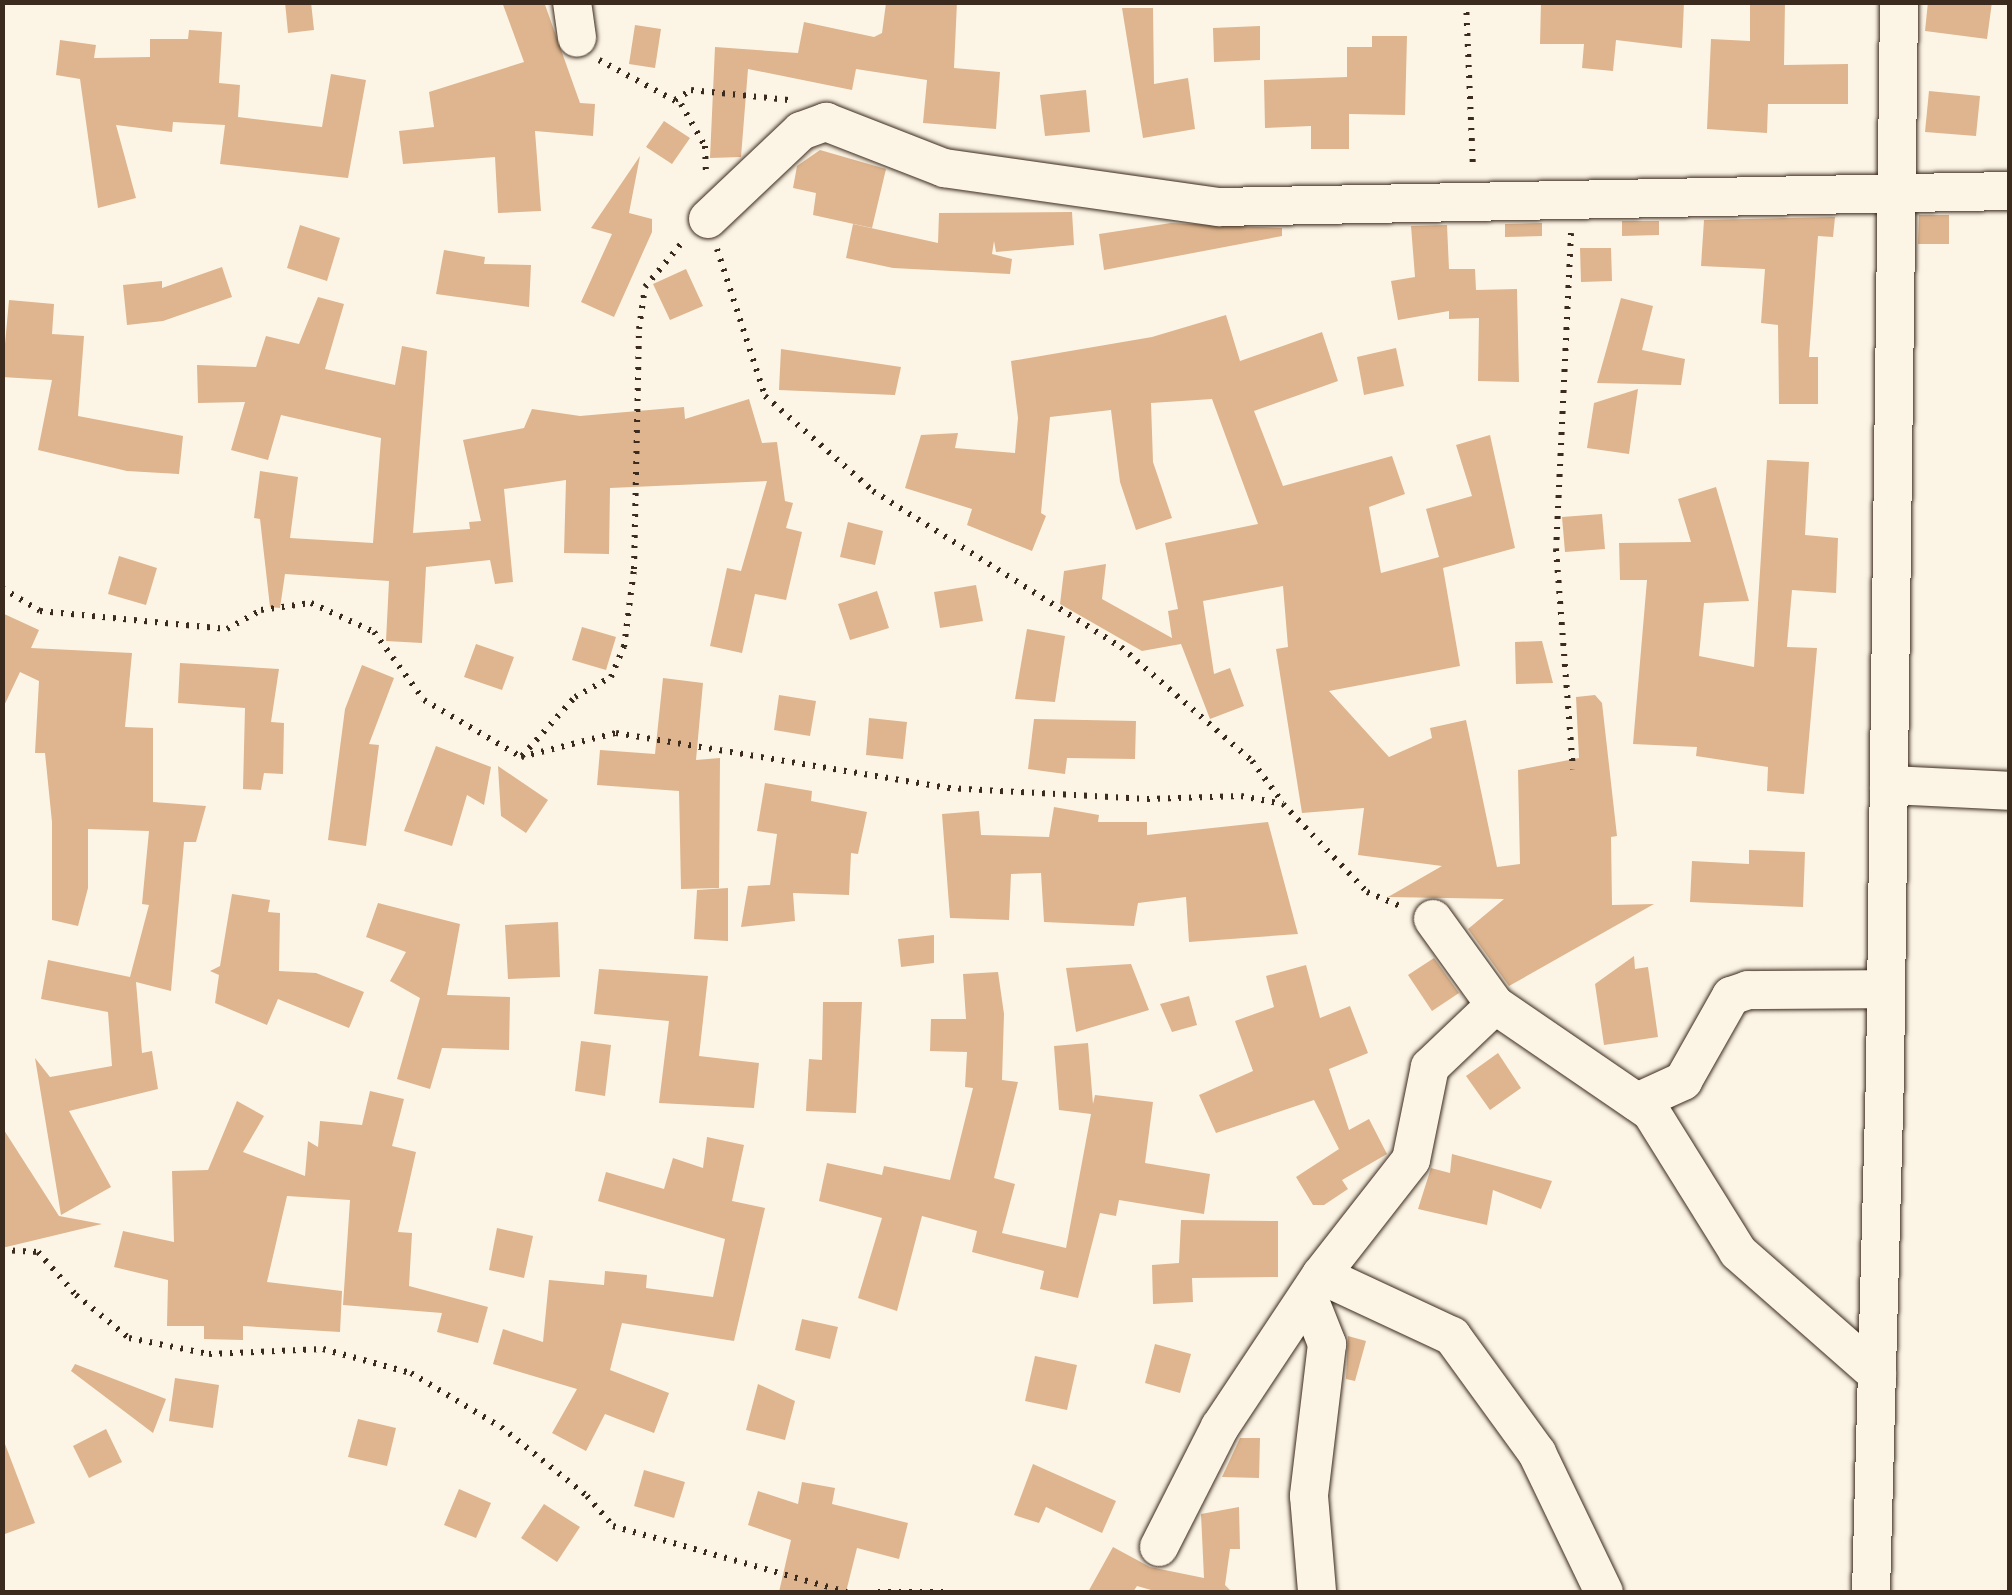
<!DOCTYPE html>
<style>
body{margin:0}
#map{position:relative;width:2012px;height:1595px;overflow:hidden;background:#fcf5e5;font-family:"Gochi Hand",sans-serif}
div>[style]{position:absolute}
.building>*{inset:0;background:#deb58e}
.path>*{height:6px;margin-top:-3px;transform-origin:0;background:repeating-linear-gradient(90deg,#3b2a1e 0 2.5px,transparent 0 10.5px)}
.roads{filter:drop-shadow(0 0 2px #3b2a1e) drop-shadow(0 0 2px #3b2a1e)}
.street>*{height:38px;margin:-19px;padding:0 19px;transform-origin:19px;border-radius:19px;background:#fcf5e5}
span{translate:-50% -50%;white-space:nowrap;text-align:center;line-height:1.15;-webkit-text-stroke:8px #fcf5e5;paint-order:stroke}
.frame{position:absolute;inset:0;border:5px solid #3b2a1e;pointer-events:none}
</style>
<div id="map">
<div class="building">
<i style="clip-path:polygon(285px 2px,311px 2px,314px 30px,288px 33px)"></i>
<i style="clip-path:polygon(502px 2px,544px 2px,580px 103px,595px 104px,593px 136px,535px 131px,541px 211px,498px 213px,495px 157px,403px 164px,399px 131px,434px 127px,429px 92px,524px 62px)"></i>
<i style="clip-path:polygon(925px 2px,957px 2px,954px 68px,1000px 72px,996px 129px,923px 123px,927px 80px,856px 69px,852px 90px,748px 69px,741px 157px,710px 158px,715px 47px,798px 53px,804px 22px,874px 37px,882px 33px,886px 3px)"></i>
<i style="clip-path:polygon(1541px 2px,1684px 2px,1682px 48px,1616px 40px,1613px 71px,1582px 68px,1584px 44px,1540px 44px)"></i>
<i style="clip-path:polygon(1750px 2px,1785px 2px,1784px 65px,1848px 64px,1848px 104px,1768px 104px,1767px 133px,1707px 129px,1711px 39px,1750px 41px)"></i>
<i style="clip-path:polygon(1928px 2px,1992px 2px,1987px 39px,1925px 31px)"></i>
<i style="clip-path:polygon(1122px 8px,1153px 8px,1154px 84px,1188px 78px,1195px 129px,1143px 138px)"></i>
<i style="clip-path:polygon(635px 25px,661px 29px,655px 68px,629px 64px)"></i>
<i style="clip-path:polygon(1260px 26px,1260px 60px,1214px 62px,1213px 28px)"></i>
<i style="clip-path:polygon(189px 30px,222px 32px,219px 83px,240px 85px,238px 117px,322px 127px,331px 74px,366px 80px,348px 178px,220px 164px,225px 125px,173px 122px,172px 132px,116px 125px,136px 198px,98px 208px,80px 79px,56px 75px,60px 40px,96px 45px,94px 58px,150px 57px,150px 39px,188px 39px)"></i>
<i style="clip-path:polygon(1372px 36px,1407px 36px,1405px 115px,1349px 114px,1349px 149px,1311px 149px,1311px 126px,1265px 128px,1264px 80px,1347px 77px,1347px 47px,1372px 47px)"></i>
<i style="clip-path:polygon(1086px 90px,1090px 132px,1045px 136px,1040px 95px)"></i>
<i style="clip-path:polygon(1929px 91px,1980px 96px,1976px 136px,1925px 132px)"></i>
<i style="clip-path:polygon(664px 121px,690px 138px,672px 164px,646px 147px)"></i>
<i style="clip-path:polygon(820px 150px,886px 169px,872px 228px,813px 215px,816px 193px,793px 188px,797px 166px)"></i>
<i style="clip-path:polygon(640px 156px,629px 213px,652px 219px,652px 232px,614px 317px,581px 302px,612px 234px,591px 228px)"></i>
<i style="clip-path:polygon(1072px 212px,1074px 245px,996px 252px,994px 241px,992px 254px,1012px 259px,1010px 274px,893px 268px,846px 258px,853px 224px,938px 243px,939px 213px)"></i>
<i style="clip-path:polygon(1919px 215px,1949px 215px,1949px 244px,1918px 244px)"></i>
<i style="clip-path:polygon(1835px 217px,1833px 237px,1818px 236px,1809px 357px,1818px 357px,1818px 404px,1779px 404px,1778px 325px,1761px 323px,1765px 269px,1701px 266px,1704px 220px)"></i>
<i style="clip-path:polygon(1622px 221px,1659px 221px,1659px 235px,1622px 236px)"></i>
<i style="clip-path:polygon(1171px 223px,1282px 228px,1282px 236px,1104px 270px,1099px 234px)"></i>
<i style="clip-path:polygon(1542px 223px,1542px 236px,1505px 237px,1505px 224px)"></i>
<i style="clip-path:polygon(300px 225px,340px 238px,327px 281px,287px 268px)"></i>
<i style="clip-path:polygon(1447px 225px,1449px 269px,1475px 269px,1476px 290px,1517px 289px,1519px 382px,1478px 381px,1479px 318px,1449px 319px,1449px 311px,1398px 320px,1391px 281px,1415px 277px,1411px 226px)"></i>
<i style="clip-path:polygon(1580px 248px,1611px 248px,1612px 281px,1581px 282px)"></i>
<i style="clip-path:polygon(444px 250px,485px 257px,484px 264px,531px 265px,529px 307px,436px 294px)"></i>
<i style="clip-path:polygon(222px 267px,232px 297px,163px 321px,127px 325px,123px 285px,162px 281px,162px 288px)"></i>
<i style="clip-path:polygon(686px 269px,703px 306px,670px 320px,653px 284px)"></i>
<i style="clip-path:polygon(318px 297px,344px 304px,325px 369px,395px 385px,402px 346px,427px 351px,413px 533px,470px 529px,469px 522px,481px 521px,463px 440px,524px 428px,532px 409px,580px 416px,684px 407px,685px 419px,749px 399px,762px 443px,777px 442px,785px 501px,793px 503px,786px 528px,802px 532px,786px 600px,755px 594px,742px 653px,710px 646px,727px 568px,741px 571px,767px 481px,610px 488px,609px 554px,564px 553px,566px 480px,504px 489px,513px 582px,495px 584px,490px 560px,426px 567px,422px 643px,386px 641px,389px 581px,285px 574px,280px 608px,270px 607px,260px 519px,254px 518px,260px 471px,298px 477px,290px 538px,373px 543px,381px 438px,281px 415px,268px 460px,231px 450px,245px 402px,198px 403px,197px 365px,256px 367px,266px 336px,299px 344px)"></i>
<i style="clip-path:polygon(1621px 298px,1653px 306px,1642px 350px,1685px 359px,1681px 385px,1597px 383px)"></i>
<i style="clip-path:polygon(9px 300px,54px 304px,52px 334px,84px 336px,78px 416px,183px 436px,179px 474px,127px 471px,38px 450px,52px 380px,2px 377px)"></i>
<i style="clip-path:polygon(1226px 315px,1240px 361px,1322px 332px,1338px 381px,1254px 411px,1283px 486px,1392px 456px,1405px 494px,1369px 507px,1381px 573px,1439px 557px,1426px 509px,1472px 496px,1456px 445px,1490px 435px,1515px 548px,1443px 568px,1460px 666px,1329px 691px,1389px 757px,1432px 738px,1430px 728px,1466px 720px,1497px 867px,1520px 864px,1518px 770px,1579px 758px,1576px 697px,1595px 695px,1602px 703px,1617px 836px,1611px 837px,1612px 905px,1654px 904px,1509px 986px,1468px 929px,1504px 899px,1388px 897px,1442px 866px,1358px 855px,1364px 808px,1302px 813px,1276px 649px,1288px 647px,1283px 586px,1203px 601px,1214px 674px,1230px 668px,1244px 706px,1210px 719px,1181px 644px,1142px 651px,1060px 604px,1064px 571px,1106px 564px,1102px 599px,1172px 638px,1168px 611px,1178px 609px,1165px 543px,1258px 524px,1212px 399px,1151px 403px,1153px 462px,1172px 518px,1136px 530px,1120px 482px,1111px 410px,1050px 417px,1041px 513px,1046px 516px,1032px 551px,967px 525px,972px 509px,905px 488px,921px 435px,958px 433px,955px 448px,1015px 453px,1018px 418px,1011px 361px,1152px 337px)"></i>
<i style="clip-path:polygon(1396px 348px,1404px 386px,1364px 395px,1357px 357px)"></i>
<i style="clip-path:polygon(781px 349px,901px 367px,895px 395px,779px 390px)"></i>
<i style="clip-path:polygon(1638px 389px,1629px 454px,1587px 448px,1594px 403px)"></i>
<i style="clip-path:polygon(1767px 460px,1809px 462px,1805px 535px,1838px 538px,1836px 593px,1792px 590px,1787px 647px,1817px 648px,1804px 794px,1767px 791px,1768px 767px,1696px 756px,1697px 747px,1633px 744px,1647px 580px,1620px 580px,1619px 543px,1691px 542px,1678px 499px,1716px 487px,1749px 601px,1704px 603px,1699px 656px,1754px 667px)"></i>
<i style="clip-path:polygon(1602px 514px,1605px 549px,1565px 552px,1562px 517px)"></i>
<i style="clip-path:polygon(848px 522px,883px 531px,875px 565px,840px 557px)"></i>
<i style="clip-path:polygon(119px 556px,157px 568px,146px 605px,108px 594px)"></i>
<i style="clip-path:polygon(976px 585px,983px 621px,940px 628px,934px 592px)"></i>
<i style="clip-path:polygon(877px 591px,889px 628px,850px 640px,838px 604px)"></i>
<i style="clip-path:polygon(2px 613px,39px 630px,31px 648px,132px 653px,125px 727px,153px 728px,153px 802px,206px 806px,196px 842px,184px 842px,171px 991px,136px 982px,142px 1053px,152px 1051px,158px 1089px,69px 1111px,111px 1187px,61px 1215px,35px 1058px,50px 1077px,112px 1066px,108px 1012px,41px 999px,48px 960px,130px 977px,149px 905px,142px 904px,149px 831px,88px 829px,88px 888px,78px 926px,52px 920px,52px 822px,45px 753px,35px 753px,39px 681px,20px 672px,2px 710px)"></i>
<i style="clip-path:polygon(582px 627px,616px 637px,606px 670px,572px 660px)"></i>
<i style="clip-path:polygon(1027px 629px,1065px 636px,1055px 702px,1015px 699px)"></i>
<i style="clip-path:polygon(1542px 641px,1553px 683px,1516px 684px,1515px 642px)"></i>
<i style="clip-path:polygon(476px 644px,514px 657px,502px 690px,464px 677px)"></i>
<i style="clip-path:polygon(180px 663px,279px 669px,271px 722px,284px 723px,283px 774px,264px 773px,261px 790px,243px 789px,245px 708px,178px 703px)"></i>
<i style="clip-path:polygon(362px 665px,394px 678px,369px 744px,379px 745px,366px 846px,328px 840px,345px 709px)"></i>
<i style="clip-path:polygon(663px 678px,703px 683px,696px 760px,720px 758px,719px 888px,681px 889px,679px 791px,597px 785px,600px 750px,655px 754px)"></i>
<i style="clip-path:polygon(779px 695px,816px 701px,810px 736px,774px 730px)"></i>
<i style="clip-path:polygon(869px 718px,907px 722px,903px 759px,866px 755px)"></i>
<i style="clip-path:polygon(1034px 719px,1136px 721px,1135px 759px,1067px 758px,1065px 774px,1028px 769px)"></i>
<i style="clip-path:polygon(436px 746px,491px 767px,484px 805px,467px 795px,452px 846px,404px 831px)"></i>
<i style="clip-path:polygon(498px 766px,548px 800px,526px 833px,501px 816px)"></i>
<i style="clip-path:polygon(765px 783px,812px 791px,811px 801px,867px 812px,858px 854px,851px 853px,849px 895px,793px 893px,795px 921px,741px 927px,748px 886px,770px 885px,777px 834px,757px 831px)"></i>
<i style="clip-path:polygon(1054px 807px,1099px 815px,1098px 822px,1147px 822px,1147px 835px,1268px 822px,1298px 934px,1189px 942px,1186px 897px,1138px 903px,1134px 926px,1044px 922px,1041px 873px,1011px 874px,1009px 920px,950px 918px,942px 814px,979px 811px,981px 835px,1049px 837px)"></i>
<i style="clip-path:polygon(1749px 850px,1805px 852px,1803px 907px,1690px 902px,1692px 861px,1749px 864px)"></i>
<i style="clip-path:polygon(728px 888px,728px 941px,694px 939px,697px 890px)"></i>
<i style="clip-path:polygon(232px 894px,270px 900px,268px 912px,280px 913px,279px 971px,316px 973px,364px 992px,349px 1028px,278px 999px,267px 1025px,215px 1003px,219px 975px,210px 971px,220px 966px)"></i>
<i style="clip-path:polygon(378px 903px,460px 924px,447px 995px,510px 997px,509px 1050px,442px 1048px,430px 1089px,397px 1079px,420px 998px,390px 981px,406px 952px,366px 937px)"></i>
<i style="clip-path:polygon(558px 922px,560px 977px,508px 979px,505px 925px)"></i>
<i style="clip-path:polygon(934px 935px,934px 963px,901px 967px,898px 939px)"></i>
<i style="clip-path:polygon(1634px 956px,1635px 969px,1648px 967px,1658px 1037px,1604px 1045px,1595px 984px)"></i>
<i style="clip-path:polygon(1434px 958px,1459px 993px,1432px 1011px,1408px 975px)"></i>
<i style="clip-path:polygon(1131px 964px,1149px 1010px,1076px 1032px,1066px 968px)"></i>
<i style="clip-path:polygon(1306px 965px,1320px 1018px,1350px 1006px,1368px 1053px,1329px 1069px,1349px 1130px,1369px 1119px,1387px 1154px,1342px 1180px,1348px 1189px,1324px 1205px,1313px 1205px,1296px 1177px,1339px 1149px,1314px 1100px,1216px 1133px,1199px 1095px,1253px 1071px,1235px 1021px,1274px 1007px,1266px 976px)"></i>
<i style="clip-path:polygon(599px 969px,708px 976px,699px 1056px,759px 1063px,754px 1108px,659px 1103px,669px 1021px,594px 1014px)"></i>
<i style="clip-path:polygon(998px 972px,1004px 1014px,1002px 1080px,1018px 1082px,994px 1178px,1015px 1184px,1002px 1233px,1066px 1248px,1091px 1114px,1059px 1110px,1054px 1046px,1088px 1043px,1093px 1104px,1095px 1095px,1153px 1102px,1145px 1163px,1210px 1174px,1204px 1214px,1119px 1200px,1116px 1216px,1100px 1213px,1078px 1298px,1040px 1289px,1044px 1271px,972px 1252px,977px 1231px,922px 1216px,897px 1311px,858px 1298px,882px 1218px,819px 1201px,827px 1163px,882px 1175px,884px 1166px,950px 1180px,973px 1088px,965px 1087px,967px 1052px,930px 1051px,931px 1019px,966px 1019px,963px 974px)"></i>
<i style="clip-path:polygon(1189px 996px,1197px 1025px,1172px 1032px,1160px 1004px)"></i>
<i style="clip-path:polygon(823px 1002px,862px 1002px,856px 1113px,806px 1111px,809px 1059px,822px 1060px)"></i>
<i style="clip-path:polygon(581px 1041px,611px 1045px,605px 1096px,575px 1091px)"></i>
<i style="clip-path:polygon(1498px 1053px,1521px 1088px,1490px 1110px,1466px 1076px)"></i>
<i style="clip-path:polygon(370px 1091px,404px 1099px,392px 1146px,416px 1152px,398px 1232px,412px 1233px,409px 1286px,488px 1307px,478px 1343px,437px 1332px,442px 1313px,343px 1305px,350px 1200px,287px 1196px,267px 1282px,342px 1291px,340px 1332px,243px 1326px,243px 1340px,204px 1339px,204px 1326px,167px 1326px,168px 1280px,114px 1267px,123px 1231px,174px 1242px,172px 1171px,208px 1170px,237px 1101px,264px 1116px,243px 1152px,305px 1176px,308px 1141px,318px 1147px,320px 1121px,362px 1125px)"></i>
<i style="clip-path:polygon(2px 1127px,59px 1216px,102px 1224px,2px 1248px)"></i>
<i style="clip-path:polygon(707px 1137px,744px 1145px,732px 1201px,765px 1208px,734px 1341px,622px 1323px,610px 1370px,669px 1393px,654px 1433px,605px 1414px,586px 1451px,552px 1433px,577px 1389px,493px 1364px,503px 1329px,543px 1342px,549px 1280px,604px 1285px,605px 1271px,647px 1275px,646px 1288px,713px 1297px,725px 1239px,598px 1201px,606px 1172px,664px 1189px,673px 1158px,703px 1168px)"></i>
<i style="clip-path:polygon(1452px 1154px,1552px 1181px,1541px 1209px,1493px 1190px,1487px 1225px,1418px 1209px,1431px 1168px,1450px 1173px)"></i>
<i style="clip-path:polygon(1181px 1220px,1278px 1221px,1278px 1277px,1192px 1278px,1193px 1302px,1153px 1304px,1152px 1265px,1179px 1263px)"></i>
<i style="clip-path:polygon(497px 1228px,533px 1236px,524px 1278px,489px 1270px)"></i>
<i style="clip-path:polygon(802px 1319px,838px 1327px,830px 1359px,795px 1350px)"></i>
<i style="clip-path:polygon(1348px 1336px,1366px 1341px,1355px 1381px,1346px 1379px)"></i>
<i style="clip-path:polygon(1155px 1344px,1191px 1354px,1180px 1393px,1145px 1383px)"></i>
<i style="clip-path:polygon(1035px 1356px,1077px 1365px,1067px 1410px,1025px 1401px)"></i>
<i style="clip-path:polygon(75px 1364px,166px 1399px,153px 1433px,71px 1371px)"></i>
<i style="clip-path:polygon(175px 1378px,219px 1385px,213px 1428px,169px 1421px)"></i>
<i style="clip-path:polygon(758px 1384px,795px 1401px,785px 1440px,746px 1430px)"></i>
<i style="clip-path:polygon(358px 1419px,396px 1428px,387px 1466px,348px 1457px)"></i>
<i style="clip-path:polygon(106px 1429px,122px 1462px,89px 1478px,73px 1446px)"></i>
<i style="clip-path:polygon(1240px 1438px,1260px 1438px,1259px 1478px,1222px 1477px)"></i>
<i style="clip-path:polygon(5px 1444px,35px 1523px,2px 1535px,2px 1445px)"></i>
<i style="clip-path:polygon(1033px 1464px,1116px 1501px,1102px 1533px,1046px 1507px,1039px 1523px,1014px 1515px)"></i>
<i style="clip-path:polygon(644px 1470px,685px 1482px,674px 1518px,634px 1506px)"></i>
<i style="clip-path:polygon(802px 1482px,835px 1488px,832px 1504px,908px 1523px,899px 1559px,857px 1548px,846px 1592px,779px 1592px,791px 1540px,748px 1525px,758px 1491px,798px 1504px)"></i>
<i style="clip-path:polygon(459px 1489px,491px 1503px,476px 1538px,444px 1525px)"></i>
<i style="clip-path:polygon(544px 1504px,580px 1527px,557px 1562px,521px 1538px)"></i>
<i style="clip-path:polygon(1239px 1507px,1240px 1549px,1230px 1549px,1225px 1585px,1232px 1592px,1158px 1592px,1137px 1586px,1133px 1592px,1088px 1592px,1113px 1547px,1150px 1567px,1204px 1578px,1201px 1514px)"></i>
</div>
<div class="path">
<i style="left:1466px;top:2px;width:165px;rotate:87.6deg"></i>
<i style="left:599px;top:60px;width:93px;rotate:28.2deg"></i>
<i style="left:681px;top:104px;width:48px;rotate:60.3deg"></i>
<i style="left:705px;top:146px;width:27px;rotate:88deg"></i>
<i style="left:675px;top:100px;width:19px;rotate:-32deg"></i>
<i style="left:691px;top:90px;width:98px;rotate:5.9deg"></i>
<i style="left:1571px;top:233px;width:316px;rotate:92.7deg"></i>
<i style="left:1556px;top:549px;width:221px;rotate:85.6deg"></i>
<i style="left:717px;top:249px;width:155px;rotate:71.9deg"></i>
<i style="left:765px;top:396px;width:144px;rotate:41.3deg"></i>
<i style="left:873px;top:491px;width:293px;rotate:32.2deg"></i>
<i style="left:1121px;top:647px;width:174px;rotate:41deg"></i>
<i style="left:1252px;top:761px;width:52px;rotate:53.6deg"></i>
<i style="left:2px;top:588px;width:44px;rotate:31.2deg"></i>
<i style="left:40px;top:611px;width:188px;rotate:5.5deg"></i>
<i style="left:227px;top:629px;width:39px;rotate:-29deg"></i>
<i style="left:261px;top:610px;width:50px;rotate:-8deg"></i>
<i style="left:311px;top:603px;width:69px;rotate:24.7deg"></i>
<i style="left:374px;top:632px;width:84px;rotate:53.7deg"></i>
<i style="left:424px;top:700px;width:113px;rotate:30.4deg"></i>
<i style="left:521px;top:757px;width:98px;rotate:-14.2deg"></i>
<i style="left:616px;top:733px;width:337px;rotate:9.4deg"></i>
<i style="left:948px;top:788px;width:199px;rotate:3.2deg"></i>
<i style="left:1147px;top:799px;width:94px;rotate:-1.8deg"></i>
<i style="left:1241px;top:796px;width:43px;rotate:10.8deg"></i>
<i style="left:1283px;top:804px;width:122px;rotate:46.3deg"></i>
<i style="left:1367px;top:892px;width:39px;rotate:23deg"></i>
<i style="left:522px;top:756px;width:79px;rotate:-48.1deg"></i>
<i style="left:575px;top:697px;width:41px;rotate:-29.1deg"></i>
<i style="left:611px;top:677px;width:33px;rotate:-67deg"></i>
<i style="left:624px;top:647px;width:79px;rotate:-82.7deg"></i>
<i style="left:634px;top:569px;width:240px;rotate:-88.8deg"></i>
<i style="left:639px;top:329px;width:42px;rotate:-81.9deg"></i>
<i style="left:645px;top:287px;width:62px;rotate:-50.2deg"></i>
<i style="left:2px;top:1250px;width:36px;rotate:3deg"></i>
<i style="left:38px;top:1252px;width:57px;rotate:48.5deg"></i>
<i style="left:76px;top:1295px;width:68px;rotate:39.1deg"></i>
<i style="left:129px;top:1338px;width:82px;rotate:11.3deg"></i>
<i style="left:209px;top:1354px;width:114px;rotate:-2.5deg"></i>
<i style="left:323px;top:1349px;width:91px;rotate:15.3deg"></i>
<i style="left:411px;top:1373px;width:105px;rotate:31deg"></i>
<i style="left:501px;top:1427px;width:110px;rotate:38.7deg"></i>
<i style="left:587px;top:1496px;width:40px;rotate:49deg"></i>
<i style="left:613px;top:1526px;width:243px;rotate:15.8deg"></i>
<i style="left:878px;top:1592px;width:71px"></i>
</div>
<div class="roads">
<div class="street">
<i style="left:572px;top:2px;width:36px;rotate:82deg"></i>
<i style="left:708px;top:219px;width:128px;rotate:-43.4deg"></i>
<i style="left:801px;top:131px;width:27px;rotate:-20deg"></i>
<i style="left:826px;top:122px;width:127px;rotate:21.3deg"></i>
<i style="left:944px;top:168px;width:278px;rotate:8.1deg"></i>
<i style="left:1219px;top:207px;width:791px;rotate:-1.16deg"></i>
<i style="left:1889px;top:785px;width:121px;rotate:2.8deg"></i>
<i style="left:1433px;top:919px;width:106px;rotate:54.2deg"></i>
<i style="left:1495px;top:1005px;width:189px;rotate:34.4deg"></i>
<i style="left:1651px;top:1112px;width:165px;rotate:58.1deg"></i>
<i style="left:1738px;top:1252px;width:185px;rotate:41.3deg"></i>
<i style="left:1637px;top:1102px;width:51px;rotate:-24.5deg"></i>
<i style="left:1683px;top:1081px;width:98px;rotate:-60.5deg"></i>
<i style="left:1731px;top:996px;width:18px;rotate:-19deg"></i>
<i style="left:1748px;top:990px;width:138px;rotate:-0.4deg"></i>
<i style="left:1321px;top:1275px;width:145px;rotate:25deg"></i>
<i style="left:1452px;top:1336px;width:145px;rotate:54deg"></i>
<i style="left:1537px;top:1453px;width:154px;rotate:64.3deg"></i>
<i style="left:1308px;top:1296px;width:52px;rotate:68.4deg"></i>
<i style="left:1327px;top:1344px;width:153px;rotate:96.8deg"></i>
<i style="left:1309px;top:1496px;width:96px;rotate:85.2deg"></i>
<i style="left:1159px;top:1547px;width:135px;rotate:-63.1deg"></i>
<i style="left:1220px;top:1427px;width:182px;rotate:-56.4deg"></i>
<i style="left:1321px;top:1275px;width:146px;rotate:-52deg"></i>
<i style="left:1411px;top:1160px;width:95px;rotate:-78.5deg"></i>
<i style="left:1430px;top:1067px;width:90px;rotate:-43.6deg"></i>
<i style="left:1871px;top:1592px;width:517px;rotate:-88.45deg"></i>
<i style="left:1885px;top:1075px;width:1073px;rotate:-89.25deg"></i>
</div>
</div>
<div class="frame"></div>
</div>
